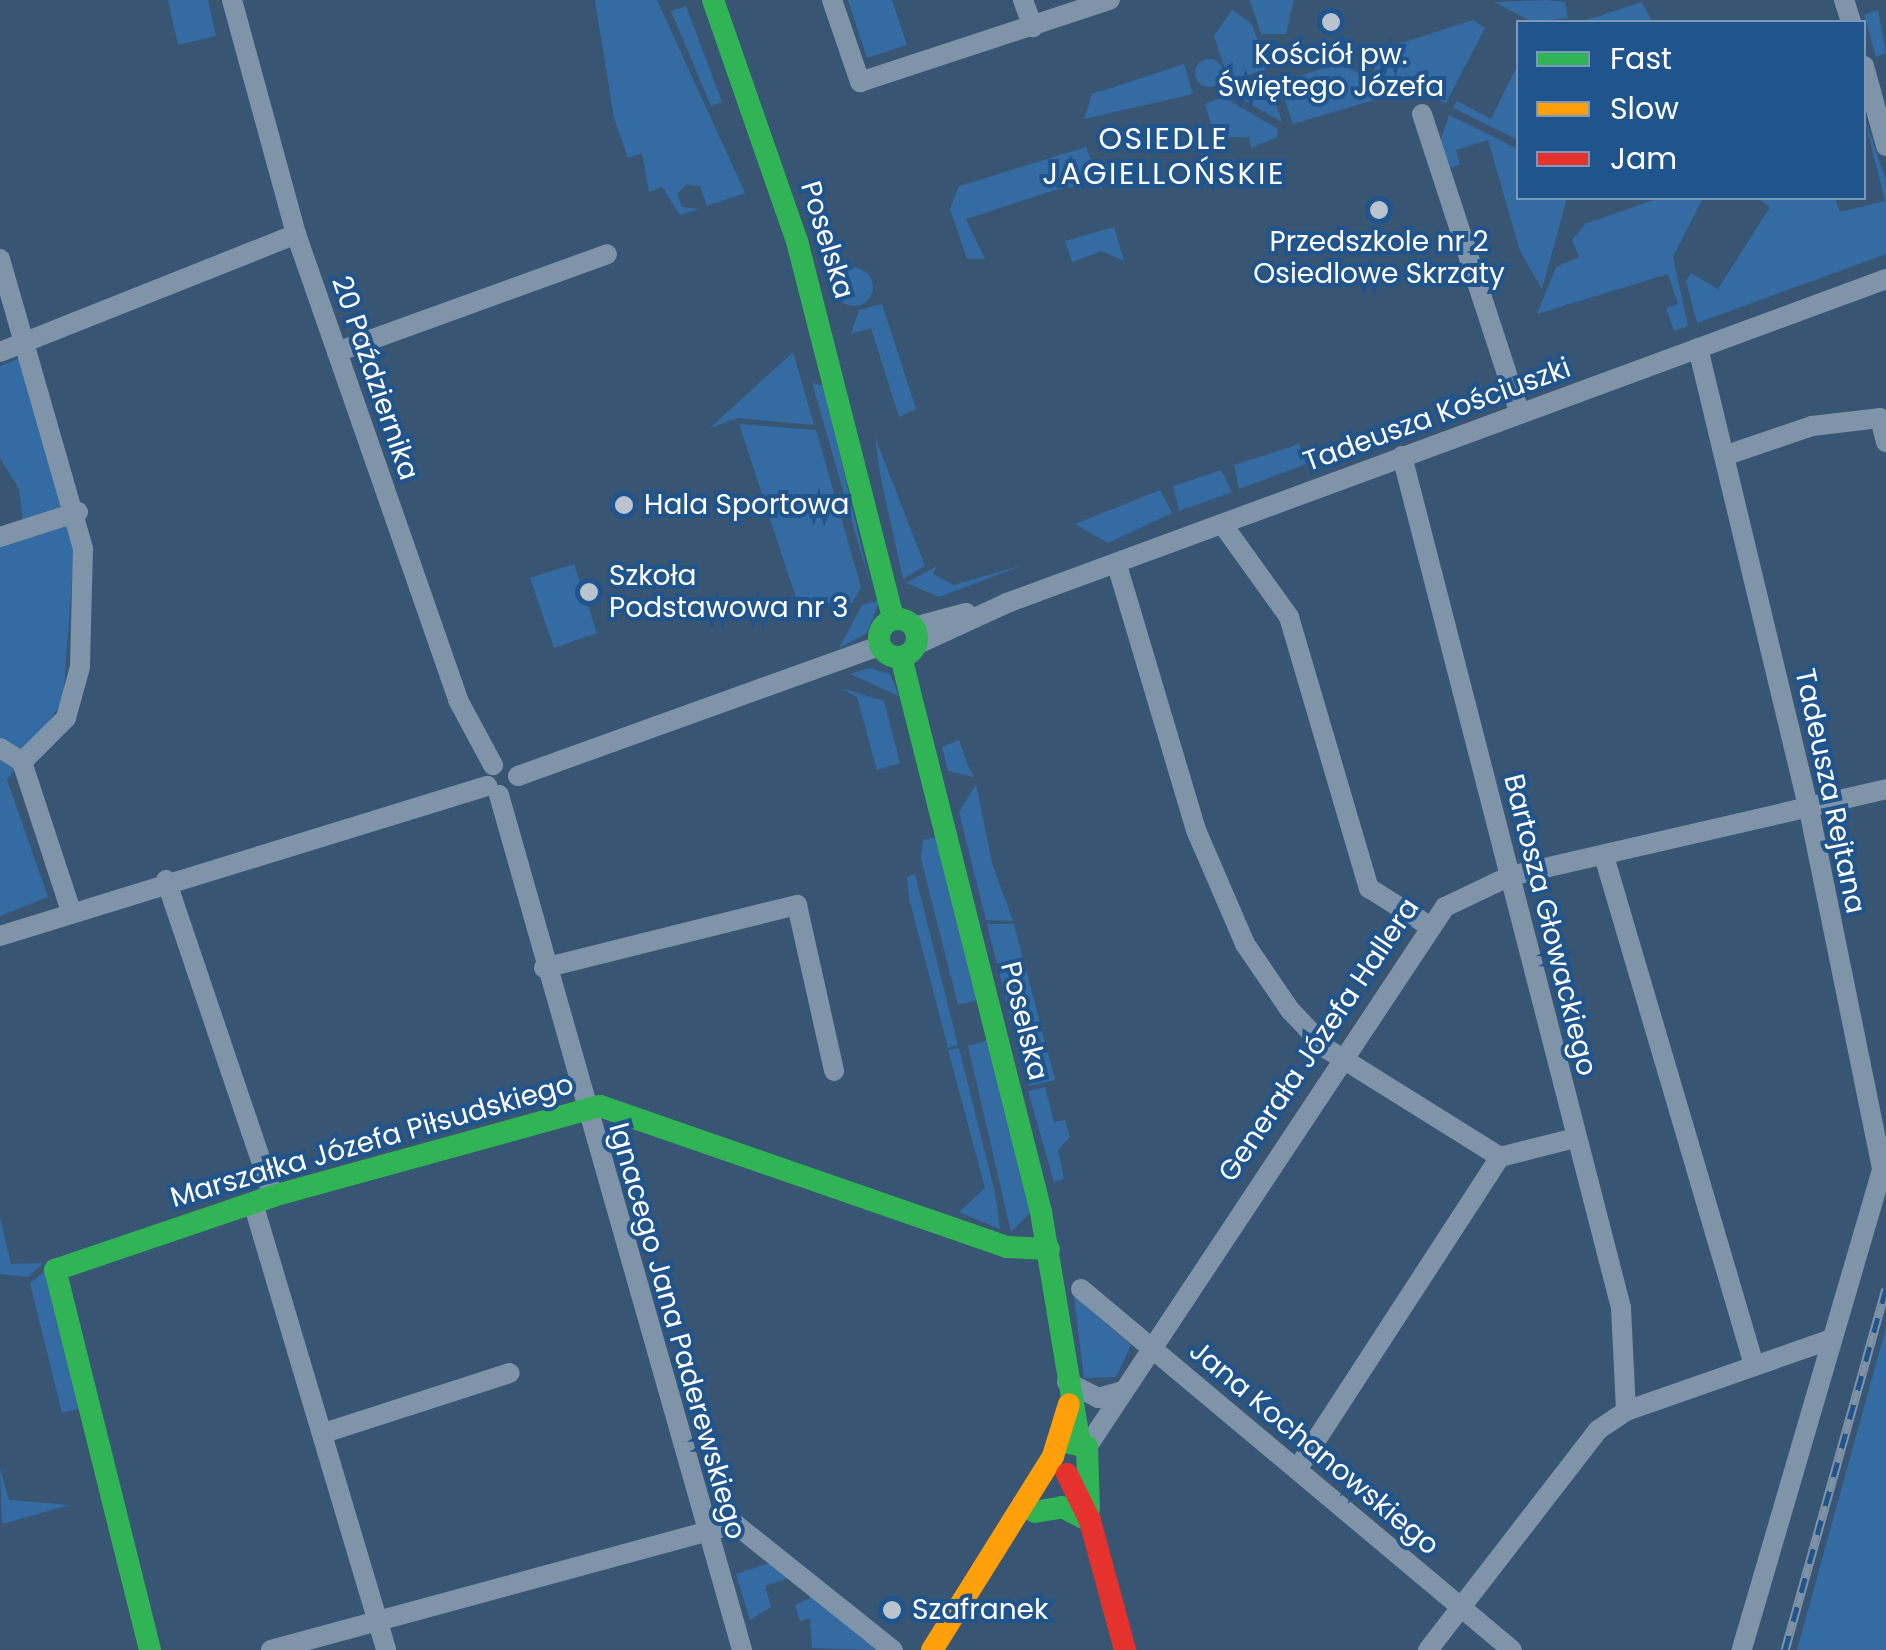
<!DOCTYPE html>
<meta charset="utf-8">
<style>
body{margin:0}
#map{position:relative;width:1886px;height:1650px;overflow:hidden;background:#385574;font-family:Poppins,sans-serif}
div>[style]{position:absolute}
.green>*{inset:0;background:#346ba3}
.round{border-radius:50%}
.street>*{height:20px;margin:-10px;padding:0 10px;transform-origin:10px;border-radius:10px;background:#7f94a8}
.fast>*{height:22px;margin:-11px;padding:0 11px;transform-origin:11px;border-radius:11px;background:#30b455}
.fast>.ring{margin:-11px;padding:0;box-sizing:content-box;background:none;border:22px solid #30b455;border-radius:50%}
.slow>*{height:22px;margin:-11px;padding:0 11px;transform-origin:11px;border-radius:11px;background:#ff9f0a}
.jam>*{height:22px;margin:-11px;padding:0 11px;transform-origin:11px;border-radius:11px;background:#e5322d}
.rail>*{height:9px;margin-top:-4.5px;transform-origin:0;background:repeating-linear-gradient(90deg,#20548c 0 15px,#7f93a7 0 30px);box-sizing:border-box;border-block:2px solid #7f93a7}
.dots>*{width:28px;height:28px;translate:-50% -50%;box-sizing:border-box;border:5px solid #20548c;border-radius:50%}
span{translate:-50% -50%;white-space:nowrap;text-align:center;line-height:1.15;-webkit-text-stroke:8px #20548c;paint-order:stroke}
.poi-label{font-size:28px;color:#fff}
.left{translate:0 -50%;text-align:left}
.street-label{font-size:28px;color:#fff}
.neighbourhood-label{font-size:30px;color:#fff;letter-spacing:2.5px}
.legend{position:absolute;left:1516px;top:20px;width:350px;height:180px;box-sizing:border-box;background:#20548c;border:2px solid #7998ba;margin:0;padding:12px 18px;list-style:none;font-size:30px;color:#fff}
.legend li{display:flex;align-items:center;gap:20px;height:50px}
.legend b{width:50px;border:2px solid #7998ba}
</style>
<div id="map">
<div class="green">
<i style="clip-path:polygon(168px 0,208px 0,216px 36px,178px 45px)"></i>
<i style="clip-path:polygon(595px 0,657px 0,745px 193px,707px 206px,700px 186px,686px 185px,677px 194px,682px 207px,699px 209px,680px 215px,662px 187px,649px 192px,642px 153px,628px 158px,614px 118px)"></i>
<i style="clip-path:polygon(848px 0,892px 0,907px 45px,867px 58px)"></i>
<i style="clip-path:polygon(1250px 0,1294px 0,1286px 34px,1261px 34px)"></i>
<i style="clip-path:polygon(1547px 0,1565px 2px,1568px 18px,1533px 22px,1494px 2px)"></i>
<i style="clip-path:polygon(1642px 2px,1652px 22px,1580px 22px,1623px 8px)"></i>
<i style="clip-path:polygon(686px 6px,722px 102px,711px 106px,671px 11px)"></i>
<i style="clip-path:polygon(1232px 10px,1252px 24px,1267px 69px,1229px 81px,1214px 36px)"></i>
<i style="clip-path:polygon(1878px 10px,1886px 53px,1876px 57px,1864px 15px)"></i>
<i style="clip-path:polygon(1473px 20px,1485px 28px,1446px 103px,1376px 76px,1371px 53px)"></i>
<i class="round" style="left:1195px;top:59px;width:28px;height:28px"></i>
<i style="clip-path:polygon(1184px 64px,1193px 94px,1084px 119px,1092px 94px)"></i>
<i style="clip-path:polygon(1338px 64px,1369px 77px,1374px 100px,1293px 124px,1279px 82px)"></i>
<i style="clip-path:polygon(1518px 64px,1518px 140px,1453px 108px,1457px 101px,1491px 119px)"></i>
<i style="clip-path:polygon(1269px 83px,1282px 122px,1233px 94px)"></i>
<i style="clip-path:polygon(1223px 97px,1278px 129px,1277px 137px,1251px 148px,1249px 137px,1215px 138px,1205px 104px)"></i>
<i style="clip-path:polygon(1449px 115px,1518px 149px,1518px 198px,1567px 198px,1542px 289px,1520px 251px,1488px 140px,1456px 150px,1460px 165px,1449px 168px,1440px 142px)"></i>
<i style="clip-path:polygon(1864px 117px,1886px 180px,1886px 254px,1697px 323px,1686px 281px,1691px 273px,1718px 289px,1770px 207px,1757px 198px,1835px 198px,1840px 212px,1885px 201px)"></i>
<i style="clip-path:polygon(1086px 147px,1102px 190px,1092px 183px,1055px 190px,966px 219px,985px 259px,967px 259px,950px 209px,959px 186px)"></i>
<i style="clip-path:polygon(1659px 198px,1703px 198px,1673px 257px,1688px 326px,1674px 331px,1666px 308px,1678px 304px,1668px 274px,1537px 314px,1556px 267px,1579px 257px,1572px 240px,1585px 224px)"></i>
<i style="clip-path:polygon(1114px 227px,1124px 261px,1102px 251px,1072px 262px,1065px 241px)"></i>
<i class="round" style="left:835px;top:268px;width:38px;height:38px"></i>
<i style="clip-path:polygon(882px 304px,916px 409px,899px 417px,871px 328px,851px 334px,859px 310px)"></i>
<i style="clip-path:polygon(793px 352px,814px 425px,738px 418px,710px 428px)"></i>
<i style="clip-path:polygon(20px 358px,73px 505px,74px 553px,63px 701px,7px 780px,48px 897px,0 916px,0 545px,25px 539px,19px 489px,0 458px,0 366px)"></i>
<i style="clip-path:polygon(812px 383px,824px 386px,870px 584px)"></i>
<i style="clip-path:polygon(739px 424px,816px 430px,861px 587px,852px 603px,798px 604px)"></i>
<i style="clip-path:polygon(875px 437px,925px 566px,903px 579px,880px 474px)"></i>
<i style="clip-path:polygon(1299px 444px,1306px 464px,1239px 489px,1234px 465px)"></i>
<i style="clip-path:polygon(1221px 470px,1232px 492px,1179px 511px,1173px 486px)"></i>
<i style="clip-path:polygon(1160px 490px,1172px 513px,1108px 543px,1075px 524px)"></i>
<i style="clip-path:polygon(574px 564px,597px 633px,554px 648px,530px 578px)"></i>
<i style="clip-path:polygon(1023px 565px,939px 597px,906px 583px,937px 566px,933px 574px,954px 585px)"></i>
<i style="clip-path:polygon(880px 600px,867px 633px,839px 648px,862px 605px)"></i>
<i style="clip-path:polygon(870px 668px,890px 674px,899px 696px,850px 674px)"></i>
<i style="clip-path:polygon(841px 688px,884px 701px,900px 763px,877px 770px,857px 697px)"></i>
<i style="clip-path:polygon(959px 740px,969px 768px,974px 777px,948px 771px,942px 747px)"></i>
<i style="clip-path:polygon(976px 784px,992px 863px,1013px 921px,986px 920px,959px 812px)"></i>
<i style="clip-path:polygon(937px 837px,978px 1000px,958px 1005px,921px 859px,923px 840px)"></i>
<i style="clip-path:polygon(915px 874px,958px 1045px,948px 1048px,909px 898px,907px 877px)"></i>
<i style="clip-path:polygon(987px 924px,1014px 924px,1055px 1080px,1028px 1086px)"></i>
<i style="clip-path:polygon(988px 1040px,1031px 1212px,1011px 1232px,968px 1046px)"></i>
<i style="clip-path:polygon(959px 1048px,995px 1193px,1000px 1229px,959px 1212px,985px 1188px,948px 1050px)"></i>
<i style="clip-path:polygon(1045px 1087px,1054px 1122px,1065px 1120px,1070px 1137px,1058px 1150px,1064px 1179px,1054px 1182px,1028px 1091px)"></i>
<i style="clip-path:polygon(0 1217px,11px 1264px,43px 1263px,28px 1277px,0 1274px)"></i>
<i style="clip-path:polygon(45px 1271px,80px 1408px,62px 1413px,30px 1283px)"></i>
<i style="clip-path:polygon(1074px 1296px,1131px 1345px,1116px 1377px,1084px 1378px)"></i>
<i style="clip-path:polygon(1886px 1328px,1886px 1650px,1797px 1650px,1824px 1552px)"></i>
<i style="clip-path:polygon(0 1468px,9px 1500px,69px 1505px,2px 1524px)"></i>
<i style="clip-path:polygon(769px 1563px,789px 1578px,765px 1586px,771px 1607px,750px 1620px,736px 1574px)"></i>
<i style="clip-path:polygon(807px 1588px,880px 1650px,812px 1648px,810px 1618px,800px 1621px,795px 1605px,810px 1598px)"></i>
</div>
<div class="street">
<i style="left:232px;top:0;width:243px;rotate:74.7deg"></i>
<i style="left:296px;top:234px;width:493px;rotate:70.8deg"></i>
<i style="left:458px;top:700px;width:74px;rotate:61.7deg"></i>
<i style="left:832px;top:0;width:87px;rotate:71.1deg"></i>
<i style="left:860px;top:82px;width:263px;rotate:-18.2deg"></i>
<i style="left:1023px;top:0;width:29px;rotate:70deg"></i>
<i style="left:1844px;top:0;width:23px;rotate:72deg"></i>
<i style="left:1864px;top:66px;width:83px;rotate:74.6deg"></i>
<i style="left:1422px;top:114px;width:315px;rotate:71.9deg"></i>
<i style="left:0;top:259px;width:302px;rotate:74deg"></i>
<i style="left:83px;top:549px;width:118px;rotate:91.5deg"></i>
<i style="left:80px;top:667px;width:53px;rotate:105.4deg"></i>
<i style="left:66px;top:718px;width:62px;rotate:135deg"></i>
<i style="left:1698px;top:348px;width:470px;rotate:76.5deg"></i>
<i style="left:1808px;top:805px;width:372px;rotate:78.5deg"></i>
<i style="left:1882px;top:1170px;width:500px;rotate:106.3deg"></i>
<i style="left:0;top:352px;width:319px;rotate:-21.7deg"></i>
<i style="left:337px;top:352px;width:287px;rotate:-19.9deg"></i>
<i style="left:1402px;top:456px;width:880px;rotate:75.58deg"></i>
<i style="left:1621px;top:1308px;width:103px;rotate:87.2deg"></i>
<i style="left:1724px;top:456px;width:93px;rotate:-18.8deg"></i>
<i style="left:1812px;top:426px;width:68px;rotate:-6.7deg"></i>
<i style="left:1880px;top:418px;width:25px;rotate:76deg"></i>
<i style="left:1223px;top:525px;width:113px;rotate:54.3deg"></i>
<i style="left:1289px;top:617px;width:283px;rotate:73.6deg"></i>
<i style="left:1369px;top:888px;width:67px;rotate:32.3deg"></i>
<i style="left:0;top:537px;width:82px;rotate:-17.8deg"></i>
<i style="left:1117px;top:565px;width:277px;rotate:73.4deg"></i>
<i style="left:1196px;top:830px;width:124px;rotate:66.7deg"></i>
<i style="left:1245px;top:944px;width:80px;rotate:55.7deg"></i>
<i style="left:1290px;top:1010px;width:54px;rotate:46.5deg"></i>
<i style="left:1327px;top:1049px;width:204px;rotate:32deg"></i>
<i style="left:1500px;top:1157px;width:77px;rotate:-14.2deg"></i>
<i style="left:914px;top:627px;width:54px;rotate:-15.1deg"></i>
<i style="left:916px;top:645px;width:100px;rotate:-24.8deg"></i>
<i style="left:1007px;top:603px;width:937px;rotate:-20.23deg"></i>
<i style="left:0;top:748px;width:26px;rotate:32deg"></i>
<i style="left:22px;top:762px;width:154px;rotate:71.8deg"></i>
<i style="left:518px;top:776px;width:385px;rotate:-19.8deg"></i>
<i style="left:499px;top:795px;width:889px;rotate:74.13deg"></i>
<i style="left:1604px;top:856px;width:531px;rotate:73.58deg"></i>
<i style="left:166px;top:880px;width:334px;rotate:71.3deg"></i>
<i style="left:0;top:936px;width:510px;rotate:-17.12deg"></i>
<i style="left:544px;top:968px;width:261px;rotate:-14deg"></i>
<i style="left:797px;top:905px;width:170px;rotate:77.4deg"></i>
<i style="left:253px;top:1203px;width:466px;rotate:73.4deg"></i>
<i style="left:1081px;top:1289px;width:562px;rotate:39.95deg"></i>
<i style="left:1067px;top:1382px;width:35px;rotate:27deg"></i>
<i style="left:1098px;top:1398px;width:26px;rotate:-16deg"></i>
<i style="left:324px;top:1433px;width:195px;rotate:-17.9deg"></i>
<i style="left:1087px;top:1447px;width:648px;rotate:-56.46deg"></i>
<i style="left:1445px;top:907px;width:72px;rotate:-25.5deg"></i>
<i style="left:1510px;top:876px;width:386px;rotate:-13deg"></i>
<i style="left:1298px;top:1468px;width:371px;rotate:-57deg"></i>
<i style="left:271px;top:1650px;width:481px;rotate:-15.2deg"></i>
<i style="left:735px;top:1524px;width:202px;rotate:38.6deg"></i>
<i style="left:1428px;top:1650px;width:278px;rotate:-52.3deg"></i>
<i style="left:1598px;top:1430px;width:34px;rotate:-34deg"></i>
<i style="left:1626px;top:1411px;width:218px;rotate:-19.3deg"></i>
</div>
<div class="fast">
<i style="left:713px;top:0;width:255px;rotate:70.8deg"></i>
<i style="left:797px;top:241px;width:390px;rotate:75.7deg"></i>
<i class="ring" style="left:879px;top:619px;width:16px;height:16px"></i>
<i style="left:901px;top:657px;width:572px;rotate:75.84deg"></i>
<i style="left:1041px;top:1212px;width:230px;rotate:80.5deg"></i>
<i style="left:1061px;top:1441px;width:27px;rotate:13deg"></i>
<i style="left:1087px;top:1447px;width:62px;rotate:88.2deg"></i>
<i style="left:1035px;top:1512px;width:27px;rotate:-10deg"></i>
<i style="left:1062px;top:1507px;width:31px;rotate:27deg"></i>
<i style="left:150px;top:1650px;width:392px;rotate:-104deg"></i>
<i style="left:55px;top:1270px;width:230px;rotate:-18.7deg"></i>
<i style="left:273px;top:1196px;width:339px;rotate:-15.4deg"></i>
<i style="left:600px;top:1106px;width:431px;rotate:19.1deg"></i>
<i style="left:1007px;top:1247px;width:42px;rotate:2.7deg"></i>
</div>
<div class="slow">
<i style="left:932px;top:1650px;width:229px;rotate:-58deg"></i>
<i style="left:1053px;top:1456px;width:54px;rotate:-72.9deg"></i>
</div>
<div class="jam">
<i style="left:1067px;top:1474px;width:52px;rotate:63.9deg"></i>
<i style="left:1090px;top:1521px;width:134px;rotate:74.8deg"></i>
</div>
<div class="rail">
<i style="left:1785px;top:1650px;width:375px;rotate:-74.4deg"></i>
</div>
<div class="dots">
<i style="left:1331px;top:22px;background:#b9c4ce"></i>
<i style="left:1379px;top:210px;background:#b9c4ce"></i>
<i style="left:624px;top:505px;background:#b9c4ce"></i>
<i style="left:589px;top:592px;background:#b9c4ce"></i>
<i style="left:892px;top:1610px;background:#b9c4ce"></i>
</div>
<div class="poi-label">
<span style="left:1331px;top:71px">Kościół pw.<br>Świętego Józefa</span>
<span style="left:1379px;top:258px">Przedszkole nr 2<br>Osiedlowe Skrzaty</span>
<span class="left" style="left:644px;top:505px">Hala Sportowa</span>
<span class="left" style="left:609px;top:592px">Szkoła<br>Podstawowa nr 3</span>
<span class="left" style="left:912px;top:1610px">Szafranek</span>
</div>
<div class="street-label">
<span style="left:827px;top:240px;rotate:73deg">Poselska</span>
<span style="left:375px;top:378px;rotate:71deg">20 Października</span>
<span style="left:1437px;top:415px;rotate:-20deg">Tadeusza Kościuszki</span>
<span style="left:1830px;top:791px;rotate:78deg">Tadeusza Rejtana</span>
<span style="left:1550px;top:925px;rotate:76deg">Bartosza Głowackiego</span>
<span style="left:1024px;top:1021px;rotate:76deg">Poselska</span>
<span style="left:1319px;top:1040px;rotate:-56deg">Generała Józefa Hallera</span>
<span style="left:372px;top:1141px;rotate:-16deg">Marszałka Józefa Piłsudskiego</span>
<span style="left:677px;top:1331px;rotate:74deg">Ignacego Jana Paderewskiego</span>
<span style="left:1314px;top:1448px;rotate:40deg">Jana Kochanowskiego</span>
</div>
<div class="neighbourhood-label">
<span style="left:1164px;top:156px">OSIEDLE<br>JAGIELLOŃSKIE</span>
</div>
<ul class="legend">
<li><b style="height:12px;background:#30b455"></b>Fast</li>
<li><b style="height:12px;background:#ff9f0a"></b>Slow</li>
<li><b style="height:12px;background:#e5322d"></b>Jam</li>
</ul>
</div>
